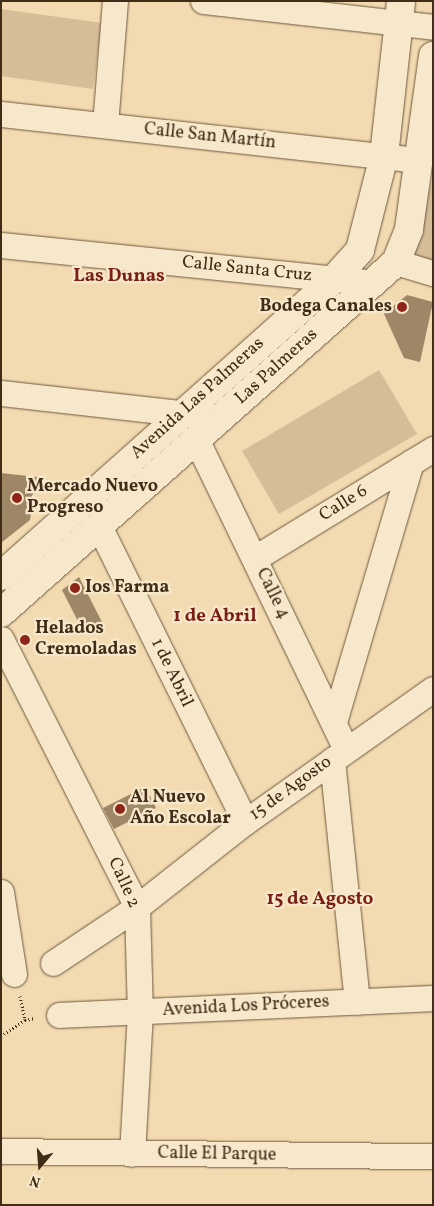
<!DOCTYPE html>
<meta charset="utf-8">
<style>
body{margin:0}
#map{position:relative;width:434px;height:1206px;overflow:hidden;background:#f3dbb1;font-family:Vollkorn,serif}
div>[style]{position:absolute}
.green>*{inset:0;background:#d5bd97}
.building>*{inset:0;background:#9e8767}
.path>*{height:3px;margin-top:-1.5px;transform-origin:0;background:repeating-linear-gradient(90deg,#412d17 0 1px,transparent 0 3.5px)}
.roads{filter:drop-shadow(0 0 1px #6e583e) drop-shadow(0 0 1px #6e583e)}
.minor>*{height:25px;margin:-12.5px;padding:0 12.5px;transform-origin:12.5px;border-radius:12.5px;background:#f7e8cc}
.tertiary>*{height:28px;margin:-14px;padding:0 14px;transform-origin:14px;border-radius:14px;background:#f7e8cc}
.dots>*{width:14px;height:14px;translate:-50% -50%;box-sizing:border-box;border:2px solid #f7e8cc;border-radius:50%}
span{translate:-50% -50%;white-space:nowrap;text-align:center;line-height:1.15;-webkit-text-stroke:4.5px #f7e8cc;paint-order:stroke}
.street-label{font-size:18px;color:#412d17}
.poi-label{font-size:18px;color:#412d17;font-weight:700}
.right{translate:-100% -50%;text-align:right}
.left{translate:0 -50%;text-align:left}
.neighbourhood-label{font-size:19px;color:#7a1f14;font-weight:700}
.frame{position:absolute;inset:0;border:2px solid #412d17;pointer-events:none}
.north{position:absolute;left:15px;top:1141px;width:50px;height:50px;-webkit-text-stroke:4px #f7e8cc;paint-order:stroke;rotate:198deg;font-size:14px;font-weight:700;line-height:20px;text-align:center;color:#412d17}
.north::after{content:'';display:block;margin:auto;width:18px;height:22px;background:#412d17;clip-path:polygon(50% 0,100% 100%,50% 72%,0 100%)}
</style>
<div id="map">
<div class="green">
<i style="clip-path:polygon(1px 9px,102px 23px,93px 89px,1px 76px)"></i>
<i style="clip-path:polygon(433px 177px,433px 267px,410px 261px)"></i>
<i style="clip-path:polygon(379px 370px,417px 434px,279px 514px,242px 451px)"></i>
</div>
<div class="building">
<i style="clip-path:polygon(407px 295px,433px 302px,420px 362px,404px 358px,384px 314px)"></i>
<i style="clip-path:polygon(1px 473px,37px 477px,30px 520px,1px 543px)"></i>
<i style="clip-path:polygon(79px 577px,102px 622px,83px 631px,62px 590px)"></i>
<i style="clip-path:polygon(145px 787px,156px 808px,114px 829px,103px 808px)"></i>
</div>
<div class="path">
<i style="left:20px;top:996px;width:25px;rotate:78deg"></i>
<i style="left:1px;top:1036px;width:29px;rotate:-34deg"></i>
<i style="left:25px;top:1020px;width:10px;rotate:-11deg"></i>
</div>
<div class="roads">
<div class="minor">
<i style="left:203px;top:1px;width:231px;rotate:6.4deg"></i>
<i style="left:1px;top:114px;width:421px;rotate:6.3deg"></i>
<i style="left:105px;top:125px;width:124px;rotate:-85.4deg"></i>
<i style="left:1px;top:245px;width:374px;rotate:5.8deg"></i>
<i style="left:396px;top:262px;width:39px;rotate:17deg"></i>
<i style="left:1px;top:393px;width:198px;rotate:6.4deg"></i>
<i style="left:196px;top:439px;width:344px;rotate:64.2deg"></i>
<i style="left:98px;top:524px;width:332px;rotate:63.7deg"></i>
<i style="left:255px;top:558px;width:209px;rotate:-31.5deg"></i>
<i style="left:1px;top:639px;width:301px;rotate:63.1deg"></i>
<i style="left:137px;top:907px;width:105px;rotate:88.4deg"></i>
<i style="left:140px;top:1012px;width:142px;rotate:93.2deg"></i>
<i style="left:334px;top:722px;width:271px;rotate:-73.5deg"></i>
<i style="left:332px;top:760px;width:243px;rotate:84.1deg"></i>
<i style="left:1px;top:892px;width:83px;rotate:81deg"></i>
<i style="left:53px;top:963px;width:101px;rotate:-33.7deg"></i>
<i style="left:137px;top:907px;width:137px;rotate:-38.2deg"></i>
<i style="left:245px;top:822px;width:230px;rotate:-35.3deg"></i>
<i style="left:59px;top:1015px;width:374px;rotate:-2.6deg"></i>
<i style="left:1px;top:1151px;width:432px;rotate:0.7deg"></i>
</div>
<div class="tertiary">
<i style="left:1px;top:576px;width:446px;rotate:-41.7deg"></i>
<i style="left:334px;top:279px;width:39px;rotate:-48deg"></i>
<i style="left:360px;top:250px;width:97px;rotate:-75.7deg"></i>
<i style="left:384px;top:156px;width:156px;rotate:-83.7deg"></i>
<i style="left:1px;top:613px;width:528px;rotate:-41.62deg"></i>
<i style="left:396px;top:262px;width:35px;rotate:-68deg"></i>
<i style="left:409px;top:229px;width:175px;rotate:-82.1deg"></i>
</div>
</div>
<div class="dots">
<i style="left:402px;top:307px;background:#8f2418"></i>
<i style="left:17px;top:498px;background:#8f2418"></i>
<i style="left:75px;top:588px;background:#8f2418"></i>
<i style="left:25px;top:640px;background:#8f2418"></i>
<i style="left:120px;top:809px;background:#8f2418"></i>
</div>
<div class="street-label">
<span style="left:210px;top:137px;rotate:6deg">Calle San Martín</span>
<span style="left:247px;top:270px;rotate:6deg">Calle Santa Cruz</span>
<span style="left:277px;top:367px;rotate:-42deg">Las Palmeras</span>
<span style="left:198px;top:399px;rotate:-42deg">Avenida Las Palmeras</span>
<span style="left:344px;top:504px;rotate:-32deg">Calle 6</span>
<span style="left:272px;top:594px;rotate:64deg">Calle 4</span>
<span style="left:171px;top:673px;rotate:64deg">1 de Abril</span>
<span style="left:291px;top:789px;rotate:-36deg">15 de Agosto</span>
<span style="left:123px;top:883px;rotate:66deg">Calle 2</span>
<span style="left:246px;top:1007px;rotate:-3deg">Avenida Los Próceres</span>
<span style="left:217px;top:1155px;rotate:1deg">Calle El Parque</span>
</div>
<div class="poi-label">
<span class="right" style="left:392px;top:307px">Bodega Canales</span>
<span class="left" style="left:27px;top:498px">Mercado Nuevo<br>Progreso</span>
<span class="left" style="left:85px;top:588px">Ios Farma</span>
<span class="left" style="left:35px;top:640px">Helados<br>Cremoladas</span>
<span class="left" style="left:130px;top:809px">Al Nuevo<br>Año Escolar</span>
</div>
<div class="neighbourhood-label">
<span style="left:119px;top:277px">Las Dunas</span>
<span style="left:215px;top:617px">1 de Abril</span>
<span style="left:320px;top:900px">15 de Agosto</span>
</div>
<div class="frame"></div>
<div class="north">N</div>
</div>
